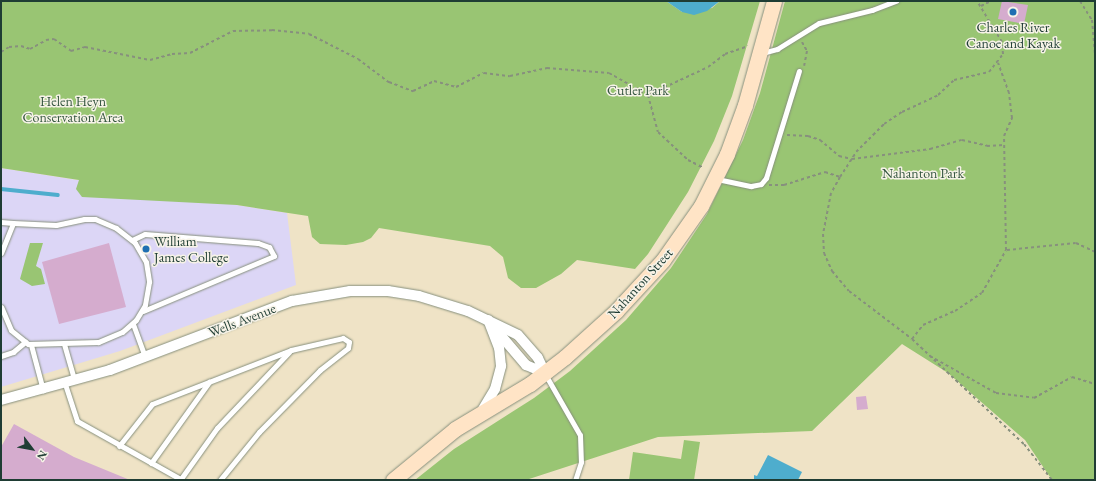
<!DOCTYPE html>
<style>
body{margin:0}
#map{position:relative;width:1096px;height:481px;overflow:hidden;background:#efe3c6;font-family:"EB Garamond",serif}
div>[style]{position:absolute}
.built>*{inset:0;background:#dcd6f6}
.green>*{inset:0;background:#99c573}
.water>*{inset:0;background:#4eadcd}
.stream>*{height:3.5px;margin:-1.75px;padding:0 1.75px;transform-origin:1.75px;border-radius:1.75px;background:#4eadcd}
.building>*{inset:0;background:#d5acce}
.path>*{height:2px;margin-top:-1px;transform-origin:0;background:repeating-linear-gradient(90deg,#87907d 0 3px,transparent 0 6px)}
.roads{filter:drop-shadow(0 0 1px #87907d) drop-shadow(0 0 1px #87907d)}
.service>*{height:5px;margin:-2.5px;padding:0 2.5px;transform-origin:2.5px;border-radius:2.5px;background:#fff}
.minor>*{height:10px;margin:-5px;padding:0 5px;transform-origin:5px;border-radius:5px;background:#fff}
.secondary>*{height:15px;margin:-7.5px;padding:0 7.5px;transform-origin:7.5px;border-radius:7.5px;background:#ffe4c6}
.dots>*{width:11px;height:11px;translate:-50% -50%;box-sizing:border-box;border:2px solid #f7f3e8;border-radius:50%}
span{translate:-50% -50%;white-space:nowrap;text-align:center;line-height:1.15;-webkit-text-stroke:3px #f7f3e8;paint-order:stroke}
.poi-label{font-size:14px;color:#1f3d34}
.left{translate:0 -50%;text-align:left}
.park-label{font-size:14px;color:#375841}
.street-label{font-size:14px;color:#1f3d34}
.frame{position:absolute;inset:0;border:2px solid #1f3d34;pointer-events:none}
.north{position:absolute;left:12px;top:429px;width:40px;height:40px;-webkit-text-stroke:3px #f7f3e8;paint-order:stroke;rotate:122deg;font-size:11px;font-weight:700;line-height:16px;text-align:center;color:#1f3d34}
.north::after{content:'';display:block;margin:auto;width:14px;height:18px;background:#1f3d34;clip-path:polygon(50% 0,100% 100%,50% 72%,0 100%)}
</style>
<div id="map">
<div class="built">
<i style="clip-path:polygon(1px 168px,287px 213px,296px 285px,120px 351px,1px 387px)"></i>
</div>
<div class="green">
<i style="clip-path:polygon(1px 1px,666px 1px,682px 12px,712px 8px,720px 1px,760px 1px,732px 96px,714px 141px,688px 192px,648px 254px,635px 269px,577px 260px,561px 274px,536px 288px,521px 288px,508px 278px,503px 257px,490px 246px,379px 228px,371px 238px,363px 242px,346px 245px,320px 244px,312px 237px,308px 216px,237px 205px,82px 197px,76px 189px,79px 180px,1px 168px)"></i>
<i style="clip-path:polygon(785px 1px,1095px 1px,1095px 480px,1052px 480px,1025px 440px,948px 373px,902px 344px,812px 431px,658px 437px,526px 480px,415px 480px,454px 449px,534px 398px,570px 371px,626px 320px,671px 268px,707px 214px,743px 140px,760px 93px)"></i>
<i style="clip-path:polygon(30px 243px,43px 243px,36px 266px,41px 269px,45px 284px,32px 286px,20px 279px)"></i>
<i style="clip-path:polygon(684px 440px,700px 442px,694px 480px,629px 480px,633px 452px,681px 459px)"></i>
</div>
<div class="water">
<i style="clip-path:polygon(666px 1px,720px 1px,707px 11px,694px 15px,682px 12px)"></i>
<i style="clip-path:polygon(768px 455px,802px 472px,798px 480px,754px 480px,754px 475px,757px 476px)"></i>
</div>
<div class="stream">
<i style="left:1px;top:189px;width:57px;rotate:6deg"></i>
</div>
<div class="building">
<i style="clip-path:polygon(1002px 1px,1028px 5px,1024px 24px,998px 19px)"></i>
<i style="clip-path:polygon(109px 243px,126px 307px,59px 324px,42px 262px)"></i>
<i style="clip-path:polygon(866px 396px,868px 409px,857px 410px,856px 397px)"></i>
<i style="clip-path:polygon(14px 424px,74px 457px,130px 480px,1px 480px,1px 447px)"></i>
</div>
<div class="path">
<i style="left:1015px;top:1px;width:4px"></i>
<i style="left:1080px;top:1px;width:22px;rotate:58deg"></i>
<i style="left:1092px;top:20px;width:34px;rotate:85deg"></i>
<i style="left:981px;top:6px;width:11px;rotate:-27deg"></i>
<i style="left:802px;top:42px;width:10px;rotate:61deg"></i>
<i style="left:807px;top:51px;width:15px;rotate:101deg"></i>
<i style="left:1px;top:52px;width:9px;rotate:-32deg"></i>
<i style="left:9px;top:47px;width:12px;rotate:-5deg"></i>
<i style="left:21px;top:46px;width:9px;rotate:18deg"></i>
<i style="left:30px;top:49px;width:18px;rotate:-29deg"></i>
<i style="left:46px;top:40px;width:8px;rotate:-7deg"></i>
<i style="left:54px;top:39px;width:21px;rotate:35deg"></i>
<i style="left:71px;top:51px;width:15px;rotate:-16deg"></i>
<i style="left:85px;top:47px;width:66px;rotate:11.3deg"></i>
<i style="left:150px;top:60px;width:23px;rotate:-15deg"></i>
<i style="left:172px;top:54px;width:18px;rotate:-3deg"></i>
<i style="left:190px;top:53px;width:48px;rotate:-27.1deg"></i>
<i style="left:233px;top:31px;width:39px;rotate:-1deg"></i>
<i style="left:272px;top:30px;width:37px;rotate:6deg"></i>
<i style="left:309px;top:34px;width:55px;rotate:27deg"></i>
<i style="left:358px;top:59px;width:39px;rotate:37deg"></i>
<i style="left:389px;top:82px;width:26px;rotate:21deg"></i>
<i style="left:413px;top:91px;width:23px;rotate:-25deg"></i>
<i style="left:434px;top:81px;width:23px;rotate:15deg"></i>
<i style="left:456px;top:87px;width:31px;rotate:-27deg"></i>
<i style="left:484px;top:73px;width:26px;rotate:7deg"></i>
<i style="left:510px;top:76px;width:38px;rotate:-12deg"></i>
<i style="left:547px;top:68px;width:62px;rotate:4.6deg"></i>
<i style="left:609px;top:73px;width:45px;rotate:29.4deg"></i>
<i style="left:648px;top:95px;width:66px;rotate:-25deg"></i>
<i style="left:708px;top:67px;width:21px;rotate:-37deg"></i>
<i style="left:725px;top:54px;width:24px;rotate:-19deg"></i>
<i style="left:648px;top:95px;width:38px;rotate:75deg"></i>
<i style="left:658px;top:132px;width:41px;rotate:43deg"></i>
<i style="left:688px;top:160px;width:16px;rotate:27deg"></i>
<i style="left:787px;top:135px;width:21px;rotate:3deg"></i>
<i style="left:808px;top:136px;width:13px;rotate:18deg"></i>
<i style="left:820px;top:140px;width:25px;rotate:40deg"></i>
<i style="left:839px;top:156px;width:13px;rotate:13deg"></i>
<i style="left:852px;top:159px;width:79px;rotate:-7.3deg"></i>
<i style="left:930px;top:149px;width:33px;rotate:-16deg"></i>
<i style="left:962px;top:140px;width:26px;rotate:13deg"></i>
<i style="left:987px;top:146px;width:17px;rotate:-3deg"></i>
<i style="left:840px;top:177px;width:18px;rotate:119deg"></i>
<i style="left:831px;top:193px;width:42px;rotate:101deg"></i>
<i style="left:823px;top:234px;width:19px;rotate:87deg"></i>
<i style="left:824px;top:253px;width:20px;rotate:66deg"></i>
<i style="left:832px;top:271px;width:26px;rotate:50deg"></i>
<i style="left:849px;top:291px;width:79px;rotate:37.3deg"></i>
<i style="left:912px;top:339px;width:154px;rotate:43.2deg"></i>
<i style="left:1024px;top:444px;width:46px;rotate:52.1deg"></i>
<i style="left:769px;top:185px;width:15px"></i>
<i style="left:784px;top:185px;width:43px;rotate:-17.6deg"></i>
<i style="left:825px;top:172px;width:16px;rotate:18deg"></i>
<i style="left:840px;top:177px;width:30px;rotate:-57deg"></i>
<i style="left:856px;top:152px;width:40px;rotate:-45deg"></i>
<i style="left:884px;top:124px;width:22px;rotate:-34deg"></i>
<i style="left:902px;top:112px;width:40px;rotate:-25deg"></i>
<i style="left:938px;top:95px;width:22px;rotate:-43deg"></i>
<i style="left:954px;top:80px;width:36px;rotate:-13deg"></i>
<i style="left:989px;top:72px;width:23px;rotate:-52deg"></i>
<i style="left:1003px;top:54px;width:12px;rotate:-95deg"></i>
<i style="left:1002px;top:42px;width:48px;rotate:-121.4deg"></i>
<i style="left:1007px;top:250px;width:69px;rotate:-5.8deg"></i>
<i style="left:1076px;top:243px;width:21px;rotate:25deg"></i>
<i style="left:912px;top:339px;width:18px;rotate:-52deg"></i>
<i style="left:923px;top:325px;width:35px;rotate:-24deg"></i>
<i style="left:955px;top:311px;width:32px;rotate:-34deg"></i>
<i style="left:982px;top:293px;width:49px;rotate:-60.8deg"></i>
<i style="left:1006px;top:250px;width:114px;rotate:-91deg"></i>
<i style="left:1004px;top:136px;width:20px;rotate:-66deg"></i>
<i style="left:1012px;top:118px;width:25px;rotate:-97deg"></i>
<i style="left:1009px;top:93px;width:32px;rotate:-110deg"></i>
<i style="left:930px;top:356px;width:76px;rotate:29.3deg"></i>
<i style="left:996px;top:393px;width:38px;rotate:7deg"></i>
<i style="left:1034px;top:398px;width:43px;rotate:-28.9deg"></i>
<i style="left:1072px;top:377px;width:24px;rotate:17deg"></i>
</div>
<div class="roads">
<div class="service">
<i style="left:762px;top:53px;width:16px;rotate:-15deg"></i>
<i style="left:777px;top:49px;width:49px;rotate:-31.8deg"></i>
<i style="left:819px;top:23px;width:55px;rotate:-13.8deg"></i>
<i style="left:872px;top:10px;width:26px;rotate:-21deg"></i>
<i style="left:717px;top:179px;width:35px;rotate:12deg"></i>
<i style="left:751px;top:186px;width:10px;rotate:-11deg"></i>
<i style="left:761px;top:184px;width:8px;rotate:-50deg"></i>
<i style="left:766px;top:178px;width:112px;rotate:-72.9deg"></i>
<i style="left:1px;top:222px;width:12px;rotate:5deg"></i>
<i style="left:132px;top:240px;width:14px;rotate:-25deg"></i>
<i style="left:145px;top:234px;width:113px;rotate:4.6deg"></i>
<i style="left:258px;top:243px;width:12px;rotate:20deg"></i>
<i style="left:269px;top:247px;width:10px;rotate:61deg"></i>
<i style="left:274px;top:256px;width:142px;rotate:157.2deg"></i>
<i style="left:1px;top:253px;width:32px;rotate:-68deg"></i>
<i style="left:13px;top:223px;width:43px;rotate:2.7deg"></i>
<i style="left:56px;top:225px;width:29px;rotate:-12deg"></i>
<i style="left:84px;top:219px;width:11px"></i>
<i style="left:95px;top:219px;width:23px;rotate:23deg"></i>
<i style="left:116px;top:228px;width:24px;rotate:38deg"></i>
<i style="left:135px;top:243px;width:22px;rotate:60deg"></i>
<i style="left:146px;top:262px;width:20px;rotate:81deg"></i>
<i style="left:149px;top:282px;width:23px;rotate:100deg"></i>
<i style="left:145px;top:305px;width:17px;rotate:121deg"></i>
<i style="left:136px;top:320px;width:18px;rotate:139deg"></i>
<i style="left:122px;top:332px;width:26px;rotate:157deg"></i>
<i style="left:98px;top:342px;width:70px;rotate:178.4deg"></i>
<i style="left:28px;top:344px;width:22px;rotate:-141deg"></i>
<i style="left:11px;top:330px;width:25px;rotate:-113deg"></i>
<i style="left:133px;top:324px;width:35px;rotate:70deg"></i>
<i style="left:64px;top:344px;width:37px;rotate:74deg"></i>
<i style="left:31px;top:345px;width:47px;rotate:75.1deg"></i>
<i style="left:1px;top:356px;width:13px;rotate:-18deg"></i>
<i style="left:13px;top:352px;width:16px;rotate:-40deg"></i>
<i style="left:545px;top:374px;width:70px;rotate:60.2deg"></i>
<i style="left:580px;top:435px;width:27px;rotate:88deg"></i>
<i style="left:581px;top:462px;width:19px;rotate:108deg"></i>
<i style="left:65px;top:384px;width:39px;rotate:72deg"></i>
<i style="left:77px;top:421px;width:120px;rotate:29.3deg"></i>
<i style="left:119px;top:446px;width:53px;rotate:-51.8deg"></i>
<i style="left:152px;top:404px;width:149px;rotate:-21.2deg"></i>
<i style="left:291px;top:350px;width:53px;rotate:-13deg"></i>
<i style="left:343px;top:338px;width:7px;rotate:34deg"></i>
<i style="left:349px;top:342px;width:6px;rotate:99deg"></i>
<i style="left:348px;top:348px;width:36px;rotate:142deg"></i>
<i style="left:320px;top:370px;width:87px;rotate:134.5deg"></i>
<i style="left:259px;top:432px;width:62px;rotate:129.1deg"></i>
<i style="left:151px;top:463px;width:100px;rotate:-54.4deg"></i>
<i style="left:180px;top:480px;width:64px;rotate:-54.6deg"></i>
<i style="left:217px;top:428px;width:105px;rotate:-46.5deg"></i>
</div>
<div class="minor">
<i style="left:497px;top:331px;width:45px;rotate:49.5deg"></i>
<i style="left:526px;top:365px;width:21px;rotate:23deg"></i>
<i style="left:1px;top:400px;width:113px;rotate:-15.4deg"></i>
<i style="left:110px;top:370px;width:195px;rotate:-20.8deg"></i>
<i style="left:292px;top:301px;width:59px;rotate:-9.8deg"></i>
<i style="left:350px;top:291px;width:38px"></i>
<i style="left:388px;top:291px;width:31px;rotate:9deg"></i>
<i style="left:419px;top:296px;width:51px;rotate:17deg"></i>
<i style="left:468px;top:311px;width:55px;rotate:25.6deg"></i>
<i style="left:518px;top:335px;width:30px;rotate:49deg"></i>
<i style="left:538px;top:358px;width:17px;rotate:65deg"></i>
<i style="left:483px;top:409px;width:23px;rotate:-59deg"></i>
<i style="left:495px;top:389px;width:24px;rotate:-75deg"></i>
<i style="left:501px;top:366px;width:18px;rotate:-96deg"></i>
<i style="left:499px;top:348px;width:30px;rotate:-111deg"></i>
</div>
<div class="secondary">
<i style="left:393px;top:480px;width:80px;rotate:-39.4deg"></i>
<i style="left:455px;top:429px;width:87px;rotate:-31deg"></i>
<i style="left:530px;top:384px;width:44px;rotate:-37.6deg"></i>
<i style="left:565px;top:357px;width:69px;rotate:-42deg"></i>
<i style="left:616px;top:311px;width:69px;rotate:-47.3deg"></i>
<i style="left:663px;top:260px;width:66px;rotate:-54.9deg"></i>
<i style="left:701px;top:206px;width:58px;rotate:-63.4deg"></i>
<i style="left:727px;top:154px;width:52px;rotate:-69.8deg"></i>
<i style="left:745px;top:105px;width:108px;rotate:-74.4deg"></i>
</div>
</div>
<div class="dots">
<i style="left:1013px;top:12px;background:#1f6fb2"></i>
<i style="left:146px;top:249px;background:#1f6fb2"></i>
</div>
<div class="poi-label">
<span style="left:1013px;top:35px">Charles River<br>Canoe and Kayak</span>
<span class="left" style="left:154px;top:249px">William<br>James College</span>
</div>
<div class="park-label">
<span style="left:638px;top:90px">Cutler Park</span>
<span style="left:73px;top:109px">Helen Heyn<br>Conservation Area</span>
<span style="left:923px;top:173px">Nahanton Park</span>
</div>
<div class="street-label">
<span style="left:640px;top:283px;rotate:-48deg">Nahanton Street</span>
<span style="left:242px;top:320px;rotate:-21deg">Wells Avenue</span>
</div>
<div class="frame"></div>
<div class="north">N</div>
</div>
